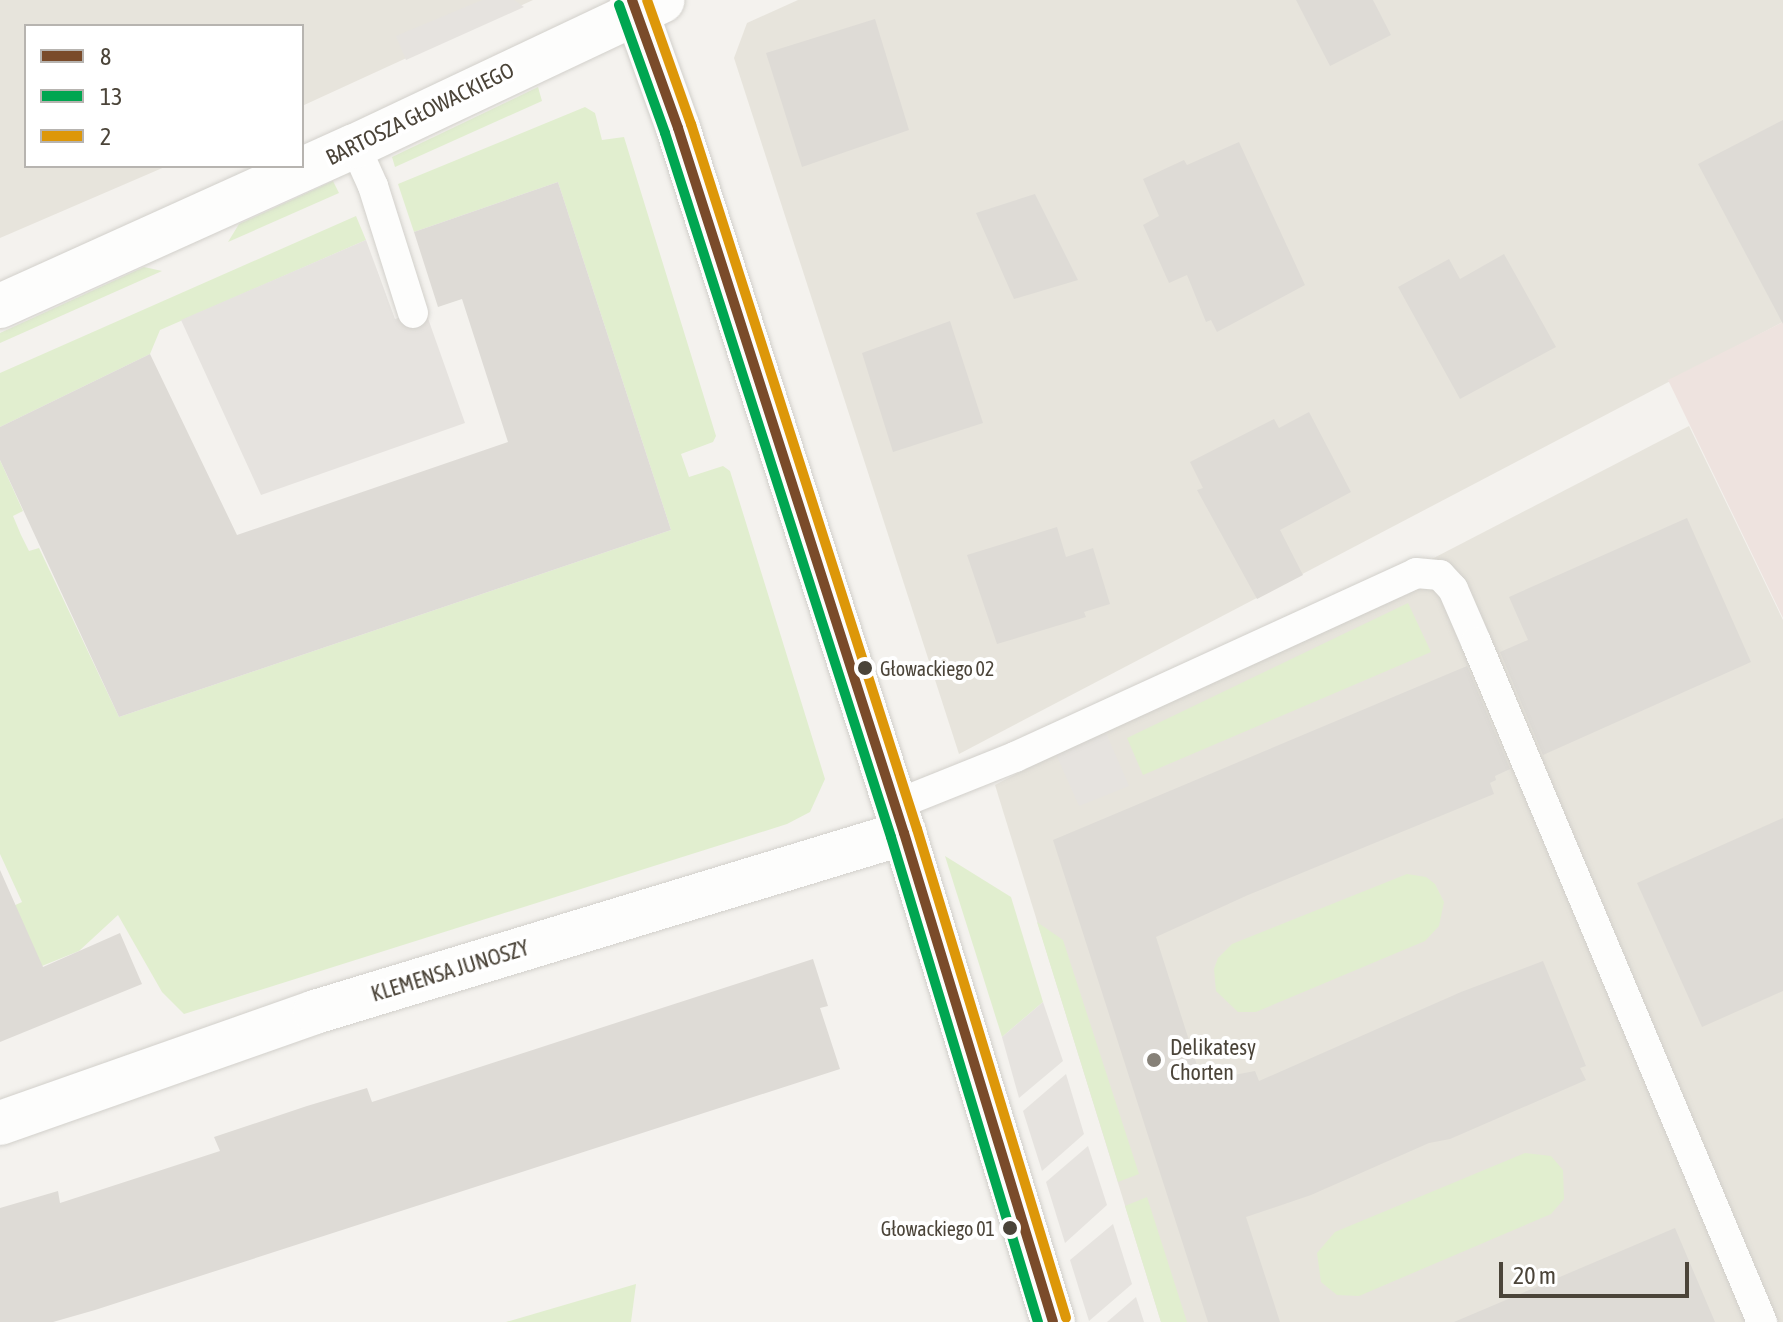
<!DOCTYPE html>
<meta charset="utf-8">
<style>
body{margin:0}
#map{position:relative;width:1783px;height:1322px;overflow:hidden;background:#f4f2ee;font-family:"Asap Condensed",sans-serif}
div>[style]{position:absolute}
.residential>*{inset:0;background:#e7e4dc}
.medical>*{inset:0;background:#eee3df}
.green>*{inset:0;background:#e1eecf}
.parking>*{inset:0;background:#e6e3df}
.building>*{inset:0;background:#dedbd6}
.roads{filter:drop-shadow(0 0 2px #d2d0cb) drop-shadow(0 0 2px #d2d0cb)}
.lane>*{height:30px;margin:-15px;padding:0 15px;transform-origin:15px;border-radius:15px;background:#fdfdfc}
.street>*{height:44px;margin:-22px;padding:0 22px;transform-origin:22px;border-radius:22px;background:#fdfdfc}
.bus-1>*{height:10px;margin:-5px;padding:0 5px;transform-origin:5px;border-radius:5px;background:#7a4b2a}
.bus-2>*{height:10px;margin:-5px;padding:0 5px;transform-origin:5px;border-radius:5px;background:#00a651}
.bus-3>*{height:10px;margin:-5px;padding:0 5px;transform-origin:5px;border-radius:5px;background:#dd9709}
.dots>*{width:22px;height:22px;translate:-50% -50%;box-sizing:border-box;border:4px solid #fff;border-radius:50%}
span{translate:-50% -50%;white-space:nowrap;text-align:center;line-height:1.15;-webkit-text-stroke:8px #fff;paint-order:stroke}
.bus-label{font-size:20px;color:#4b4439}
.left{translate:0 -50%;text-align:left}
.right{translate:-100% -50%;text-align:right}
.street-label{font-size:22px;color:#4b4439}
.poi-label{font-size:22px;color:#4b4439}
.legend{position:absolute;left:24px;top:24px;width:280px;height:144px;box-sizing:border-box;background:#fff;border:2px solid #b7b4b0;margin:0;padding:10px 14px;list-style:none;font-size:24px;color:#4b4439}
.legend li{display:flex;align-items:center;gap:16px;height:40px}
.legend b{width:40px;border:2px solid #b7b4b0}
.scale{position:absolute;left:1499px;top:1262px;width:190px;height:36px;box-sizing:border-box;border:4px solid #4b4439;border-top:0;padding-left:10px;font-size:24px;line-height:28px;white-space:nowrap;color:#4b4439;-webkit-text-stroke:6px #fff;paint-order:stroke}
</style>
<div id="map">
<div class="residential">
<i style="clip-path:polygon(0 0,533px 0,302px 106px,302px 26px,26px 26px,26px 166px,167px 166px,0 238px)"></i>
<i style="clip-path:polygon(798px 0,1783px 0,1783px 322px,959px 754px,734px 58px,747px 23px)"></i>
<i style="clip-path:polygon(1689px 426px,1783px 620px,1783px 1322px,1161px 1322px,995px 785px)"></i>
</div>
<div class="medical">
<i style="clip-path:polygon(1783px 322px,1783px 618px,1668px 380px)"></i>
</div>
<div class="green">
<i style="clip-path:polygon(538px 87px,542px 101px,395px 167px,392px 157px)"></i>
<i style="clip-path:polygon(585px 107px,595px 113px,602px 140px,624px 137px,716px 436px,713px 442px,681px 454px,689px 477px,723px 466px,730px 471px,825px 779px,810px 812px,787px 824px,184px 1014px,162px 992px,118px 915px,79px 951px,0 983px,0 912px,22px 902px,0 854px,0 460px,23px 511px,13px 516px,21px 535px,29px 551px,39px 548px,119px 717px,671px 530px,558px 182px,414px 232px,398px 184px)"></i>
<i style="clip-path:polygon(333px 181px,339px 193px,228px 242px,239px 224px)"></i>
<i style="clip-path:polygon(356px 216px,366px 240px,160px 330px,150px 354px,0 427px,0 373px)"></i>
<i style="clip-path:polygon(144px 267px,162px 271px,0 343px,0 333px)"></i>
<i style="clip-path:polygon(1408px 603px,1431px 652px,1143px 775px,1127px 738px)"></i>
<i style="clip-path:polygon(945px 856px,1011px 897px,1043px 1002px,1002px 1037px)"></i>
<i style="clip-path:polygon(1407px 874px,1426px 877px,1435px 884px,1444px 902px,1439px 926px,1425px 941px,1256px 1012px,1238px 1012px,1216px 991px,1214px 969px,1218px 958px,1232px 944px)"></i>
<i style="clip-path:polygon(1037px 922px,1063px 940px,1139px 1174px,1118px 1182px)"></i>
<i style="clip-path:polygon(1525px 1153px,1551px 1156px,1563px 1170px,1564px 1199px,1551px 1214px,1359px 1296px,1337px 1295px,1321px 1282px,1317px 1253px,1335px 1232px)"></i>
<i style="clip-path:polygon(1147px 1197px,1187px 1322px,1161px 1322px,1125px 1206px)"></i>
<i style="clip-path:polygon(636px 1284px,631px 1322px,506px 1322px)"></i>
</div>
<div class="parking">
<i style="clip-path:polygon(482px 0,514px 0,524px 7px,406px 60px,396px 36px)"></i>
<i style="clip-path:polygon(366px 240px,395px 319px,425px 310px,465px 423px,261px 495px,181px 320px)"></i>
<i style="clip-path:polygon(1106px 733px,1129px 786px,1079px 806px,1056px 754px)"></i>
<i style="clip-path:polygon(1043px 1002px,1063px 1061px,1019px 1098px,1002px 1037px)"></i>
<i style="clip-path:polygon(1066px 1074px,1084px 1134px,1042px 1171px,1023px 1111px)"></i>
<i style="clip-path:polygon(1088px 1146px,1107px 1205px,1065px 1243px,1046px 1182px)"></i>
<i style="clip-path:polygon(1113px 1224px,1132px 1284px,1089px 1321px,1070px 1260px)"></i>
<i style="clip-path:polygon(1136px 1297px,1144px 1322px,1107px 1322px)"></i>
</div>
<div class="building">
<i style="clip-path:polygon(1296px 0,1373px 0,1391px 35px,1330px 66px)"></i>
<i style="clip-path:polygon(875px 19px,909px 130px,802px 167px,766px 53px)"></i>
<i style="clip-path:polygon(1783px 120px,1783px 324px,1698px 164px)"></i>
<i style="clip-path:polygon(1239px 142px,1305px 285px,1217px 332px,1211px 320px,1206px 322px,1187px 275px,1169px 283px,1143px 225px,1159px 216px,1143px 179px,1184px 160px,1187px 165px)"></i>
<i style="clip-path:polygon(558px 182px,671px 530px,119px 717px,0 460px,0 427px,150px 354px,237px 535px,508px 442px,462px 299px,438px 307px,414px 232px)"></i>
<i style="clip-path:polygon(1035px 194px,1078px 280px,1014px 299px,976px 213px)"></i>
<i style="clip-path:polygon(1504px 254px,1556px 347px,1460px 399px,1398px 287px,1449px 259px,1460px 279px)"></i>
<i style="clip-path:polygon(950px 321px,983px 423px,893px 452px,862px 353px)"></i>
<i style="clip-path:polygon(1309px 412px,1351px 492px,1280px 530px,1303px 575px,1257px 599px,1197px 490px,1203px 488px,1190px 462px,1274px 419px,1279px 428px)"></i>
<i style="clip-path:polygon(1687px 518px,1751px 662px,1543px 755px,1500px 652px,1528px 640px,1509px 597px)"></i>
<i style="clip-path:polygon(1057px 527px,1066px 557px,1093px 548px,1110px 604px,1084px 612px,1086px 617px,997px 644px,967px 555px)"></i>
<i style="clip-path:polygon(1467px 666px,1510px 769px,1495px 776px,1496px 780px,1490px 783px,1494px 794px,1248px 895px,1156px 937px,1202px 1081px,1255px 1071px,1259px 1081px,1461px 992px,1543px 961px,1586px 1066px,1580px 1068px,1586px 1080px,1450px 1139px,1429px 1143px,1311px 1195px,1246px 1217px,1280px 1322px,1208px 1322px,1053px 840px)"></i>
<i style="clip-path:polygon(1783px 818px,1783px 991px,1702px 1027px,1637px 883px)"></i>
<i style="clip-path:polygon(0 870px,43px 967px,120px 933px,142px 984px,0 1042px)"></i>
<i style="clip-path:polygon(813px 959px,828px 1006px,820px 1008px,840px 1069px,95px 1310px,53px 1322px,0 1322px,0 1208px,58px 1191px,60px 1203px,220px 1151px,214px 1137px,307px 1106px,367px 1088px,372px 1102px)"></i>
<i style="clip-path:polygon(1675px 1228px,1715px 1322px,1454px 1322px)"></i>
</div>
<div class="roads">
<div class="lane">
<i style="left:355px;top:146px;width:44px;rotate:65.8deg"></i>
<i style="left:373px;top:186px;width:133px;rotate:72.5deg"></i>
<i style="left:895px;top:805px;width:129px;rotate:-21.8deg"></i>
<i style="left:1015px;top:757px;width:441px;rotate:-24.6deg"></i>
<i style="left:1416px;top:573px;width:24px;rotate:5deg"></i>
<i style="left:1440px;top:575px;width:19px;rotate:47deg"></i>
<i style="left:1453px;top:589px;width:58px;rotate:66.5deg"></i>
<i style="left:1476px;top:642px;width:738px;rotate:67.19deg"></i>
</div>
<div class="street">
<i style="left:632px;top:0;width:136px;rotate:70.2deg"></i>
<i style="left:678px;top:128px;width:740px;rotate:72.23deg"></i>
<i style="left:904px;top:833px;width:511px;rotate:73.05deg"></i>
<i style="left:0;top:306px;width:389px;rotate:-24.3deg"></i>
<i style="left:355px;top:146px;width:340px;rotate:-25.3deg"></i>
<i style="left:0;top:1123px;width:334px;rotate:-19.4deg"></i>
<i style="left:315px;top:1012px;width:616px;rotate:-16.9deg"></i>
</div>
</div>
<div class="bus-1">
<i style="left:632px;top:0;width:136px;rotate:70.2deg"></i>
<i style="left:678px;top:128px;width:740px;rotate:72.23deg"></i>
<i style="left:904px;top:833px;width:511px;rotate:73.05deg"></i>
</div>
<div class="bus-2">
<i style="left:619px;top:5px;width:136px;rotate:70.2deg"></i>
<i style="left:665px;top:133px;width:739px;rotate:72.2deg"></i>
<i style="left:891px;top:837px;width:507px;rotate:73.14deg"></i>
</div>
<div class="bus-3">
<i style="left:647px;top:0;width:132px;rotate:70.5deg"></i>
<i style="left:691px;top:124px;width:740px;rotate:72.23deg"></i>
<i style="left:917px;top:829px;width:511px;rotate:73.05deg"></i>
</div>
<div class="dots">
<i style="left:865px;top:668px;background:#4b4439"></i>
<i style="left:1154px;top:1060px;background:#868178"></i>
<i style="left:1010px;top:1228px;background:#4b4439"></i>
</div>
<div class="bus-label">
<span class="left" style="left:880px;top:668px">Głowackiego 02</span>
<span class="right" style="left:995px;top:1228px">Głowackiego 01</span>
</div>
<div class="street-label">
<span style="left:420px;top:114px;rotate:-26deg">BARTOSZA GŁOWACKIEGO</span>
<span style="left:450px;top:971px;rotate:-17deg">KLEMENSA JUNOSZY</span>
</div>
<div class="poi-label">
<span class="left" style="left:1170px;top:1060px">Delikatesy<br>Chorten</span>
</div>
<ul class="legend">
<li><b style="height:10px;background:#7a4b2a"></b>8</li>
<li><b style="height:10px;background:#00a651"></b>13</li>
<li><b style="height:10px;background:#dd9709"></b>2</li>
</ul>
<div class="scale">20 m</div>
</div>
